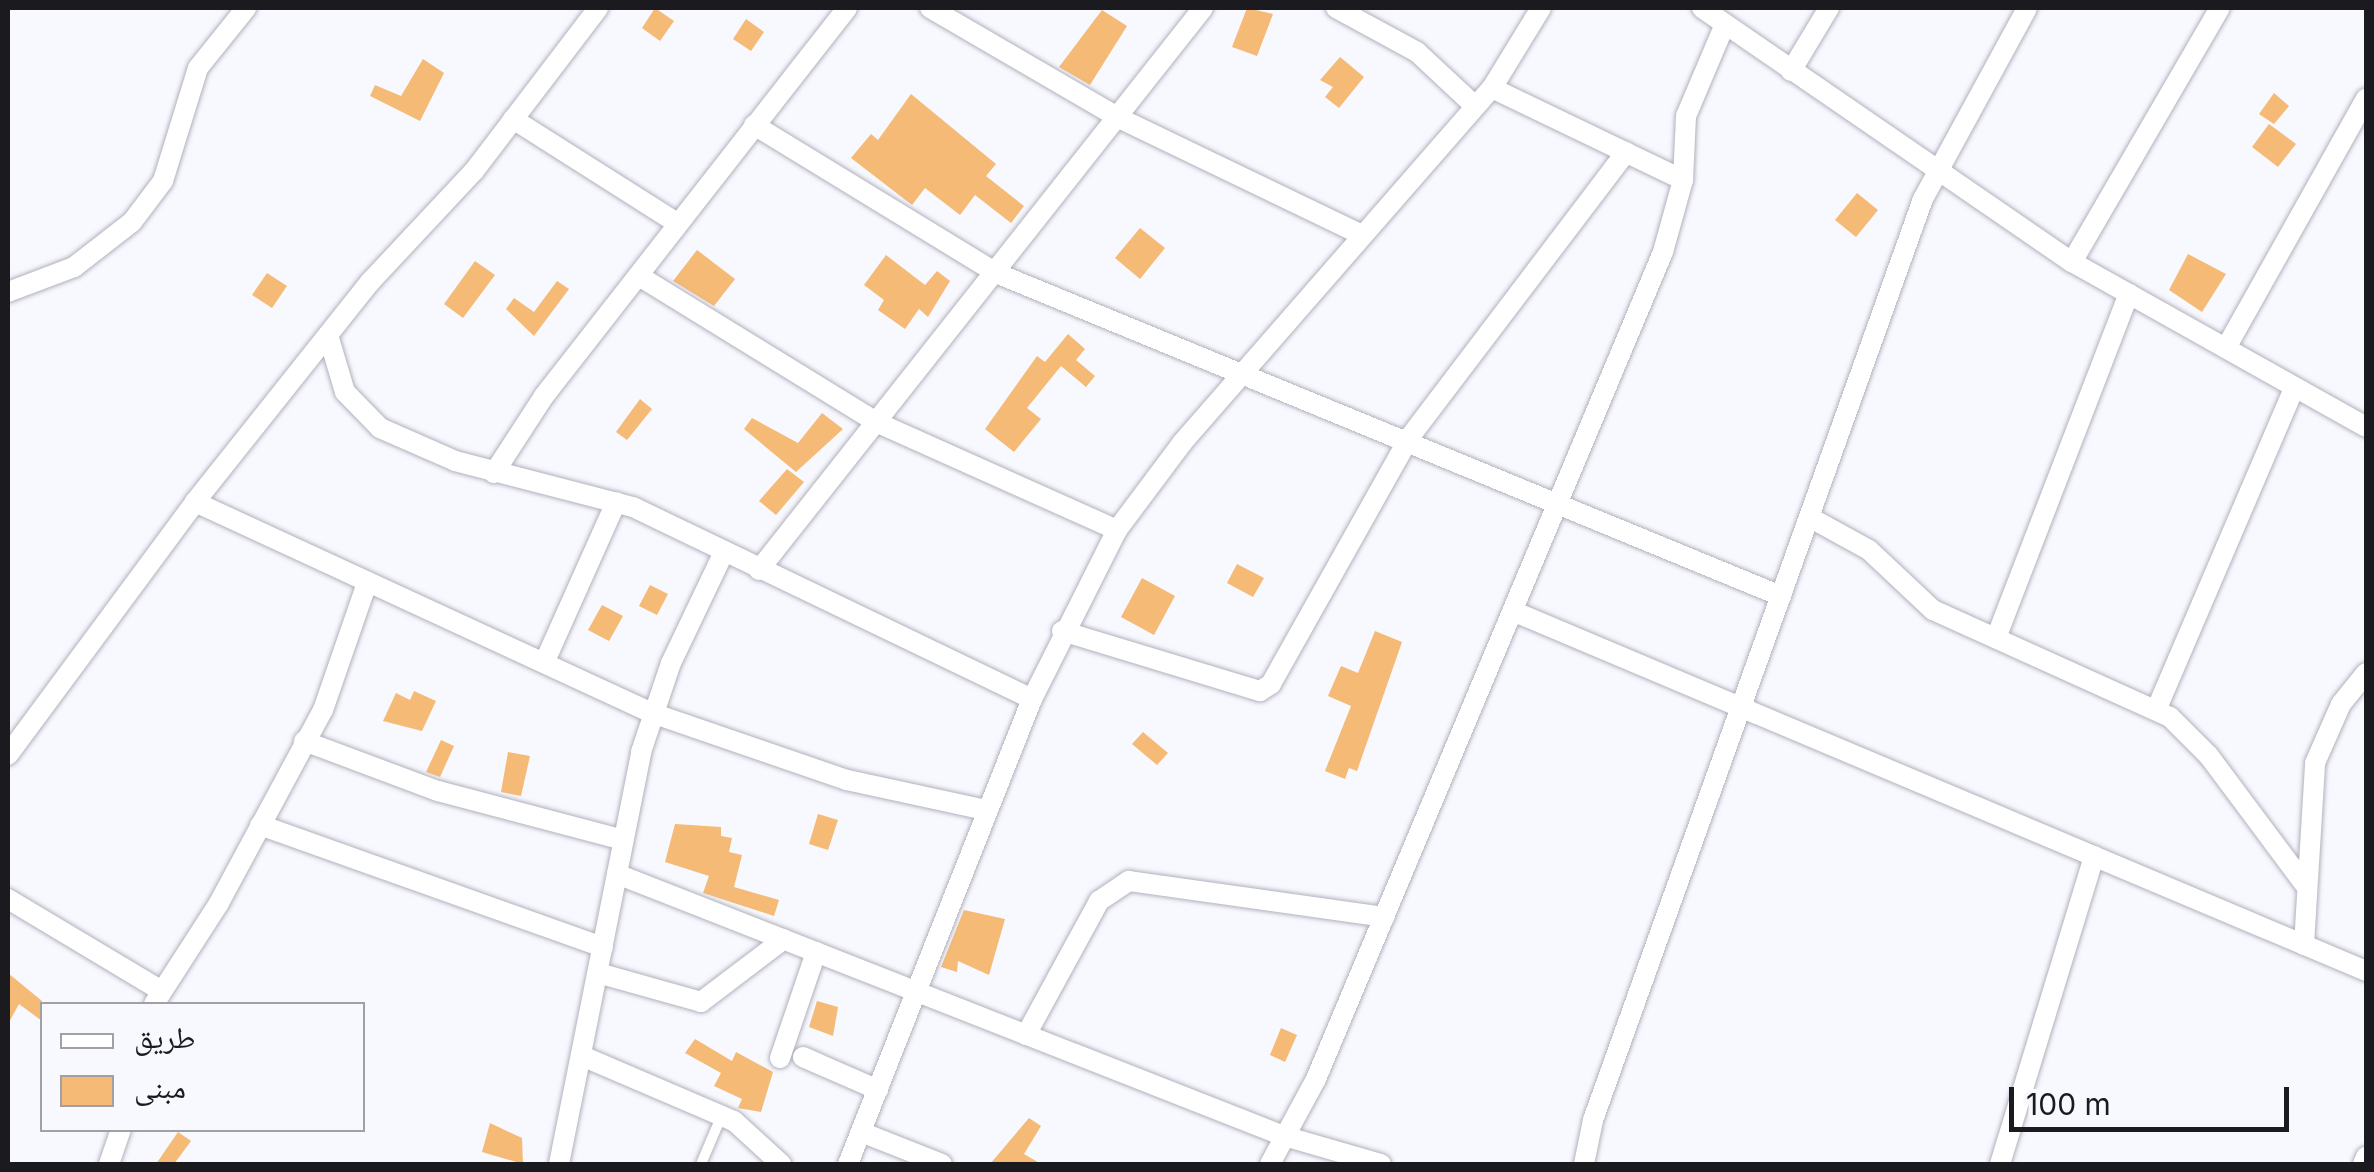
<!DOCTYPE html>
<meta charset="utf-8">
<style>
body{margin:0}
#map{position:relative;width:2374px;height:1172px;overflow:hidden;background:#f8f8ff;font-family:Inter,"Noto Naskh Arabic",sans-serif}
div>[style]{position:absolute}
.building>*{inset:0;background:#f4ba76}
.roads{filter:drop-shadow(0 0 2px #b1b1bc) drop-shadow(0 0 2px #b1b1bc)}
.lane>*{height:10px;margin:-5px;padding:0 5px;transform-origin:5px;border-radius:5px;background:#fff}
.street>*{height:20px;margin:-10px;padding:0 10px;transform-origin:10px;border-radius:10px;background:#fff}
span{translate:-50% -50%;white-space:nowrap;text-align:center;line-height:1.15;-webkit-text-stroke:10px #f8f8ff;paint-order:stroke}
.frame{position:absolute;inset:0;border:10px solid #1b1b1f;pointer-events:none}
.legend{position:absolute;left:40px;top:1002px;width:325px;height:130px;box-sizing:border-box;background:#f8f8ff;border:2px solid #a0a0a5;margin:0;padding:12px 18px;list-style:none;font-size:30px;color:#1b1b1f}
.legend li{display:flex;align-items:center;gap:20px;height:50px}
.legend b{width:50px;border:2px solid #a0a0a5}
.scale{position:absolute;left:2009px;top:1087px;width:280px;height:45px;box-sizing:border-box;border:5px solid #1b1b1f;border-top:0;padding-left:12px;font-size:30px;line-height:35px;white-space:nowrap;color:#1b1b1f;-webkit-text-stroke:8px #f8f8ff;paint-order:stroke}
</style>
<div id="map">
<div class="building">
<i style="clip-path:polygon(655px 8px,674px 21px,660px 41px,642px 28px)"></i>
<i style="clip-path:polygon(1247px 8px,1273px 14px,1257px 56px,1232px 47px)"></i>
<i style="clip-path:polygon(1102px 10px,1127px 26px,1090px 85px,1059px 67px)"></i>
<i style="clip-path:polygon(746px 19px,764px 32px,751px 51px,733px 39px)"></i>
<i style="clip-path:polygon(1340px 57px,1364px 77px,1339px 108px,1325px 97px,1333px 87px,1320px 80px)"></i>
<i style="clip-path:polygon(423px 59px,444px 73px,420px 121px,370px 96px,375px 85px,401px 96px)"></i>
<i style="clip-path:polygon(2274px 93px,2289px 106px,2274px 124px,2259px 114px)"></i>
<i style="clip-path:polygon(911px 94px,996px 164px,986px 176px,1024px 206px,1011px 223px,975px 195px,960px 215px,925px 188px,912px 205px,851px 158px,871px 134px,878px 140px)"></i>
<i style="clip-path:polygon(2269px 124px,2296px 144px,2278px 167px,2252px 147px)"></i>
<i style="clip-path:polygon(1857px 193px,1878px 210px,1856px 237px,1835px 220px)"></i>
<i style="clip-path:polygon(1140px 228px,1165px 248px,1140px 279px,1115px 258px)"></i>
<i style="clip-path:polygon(697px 250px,735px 279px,714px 306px,673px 281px)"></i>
<i style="clip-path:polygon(2188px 254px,2226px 274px,2202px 312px,2169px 290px)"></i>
<i style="clip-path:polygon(886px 255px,925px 285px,937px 271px,950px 281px,928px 317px,919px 309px,905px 329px,878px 310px,884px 300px,864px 285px)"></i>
<i style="clip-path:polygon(475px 261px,495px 275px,463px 318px,444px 304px)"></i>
<i style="clip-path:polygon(267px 273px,287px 286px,272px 308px,252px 295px)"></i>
<i style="clip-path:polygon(557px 281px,569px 289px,534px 336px,506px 309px,514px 298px,534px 312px)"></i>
<i style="clip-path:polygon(1068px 334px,1085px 349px,1076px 360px,1095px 376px,1086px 387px,1061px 366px,1027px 408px,1041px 419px,1014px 452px,985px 429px,1037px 356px,1045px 362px)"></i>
<i style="clip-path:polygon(640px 399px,652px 409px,627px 440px,616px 432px)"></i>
<i style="clip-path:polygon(822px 413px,843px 429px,796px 472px,744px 429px,752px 418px,798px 443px)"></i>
<i style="clip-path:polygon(787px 469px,804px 482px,776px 515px,759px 501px)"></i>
<i style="clip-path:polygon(1237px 564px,1264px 578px,1253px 597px,1227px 583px)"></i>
<i style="clip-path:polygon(1142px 578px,1175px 596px,1154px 635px,1121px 617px)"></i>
<i style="clip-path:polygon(650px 585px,668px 594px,657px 615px,639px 606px)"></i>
<i style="clip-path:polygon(602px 605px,623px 616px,609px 641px,588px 630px)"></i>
<i style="clip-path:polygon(1375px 631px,1402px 642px,1357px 771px,1349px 768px,1345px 779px,1325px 771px,1351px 706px,1328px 696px,1341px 666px,1358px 673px)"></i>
<i style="clip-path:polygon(414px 691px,436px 701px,422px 731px,383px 721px,396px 693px,410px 700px)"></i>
<i style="clip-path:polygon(1143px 732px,1168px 753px,1157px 765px,1132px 744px)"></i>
<i style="clip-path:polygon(441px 740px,454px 746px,440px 777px,426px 772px)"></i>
<i style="clip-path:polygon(508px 752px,530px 756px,521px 796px,501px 792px)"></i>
<i style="clip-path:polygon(818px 814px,838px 820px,828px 850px,809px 844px)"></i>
<i style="clip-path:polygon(675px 824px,721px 827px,721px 836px,732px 838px,729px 852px,742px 855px,734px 887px,779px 900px,774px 916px,703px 893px,709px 876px,665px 862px)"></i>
<i style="clip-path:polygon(964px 910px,1005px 919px,989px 975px,958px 961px,957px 972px,941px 967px)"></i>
<i style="clip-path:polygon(8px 973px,42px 1001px,42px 1021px,19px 1004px,8px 1024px)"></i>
<i style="clip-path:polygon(817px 1001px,838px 1007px,833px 1036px,809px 1027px)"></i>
<i style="clip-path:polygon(1281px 1028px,1297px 1035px,1285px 1062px,1270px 1055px)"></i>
<i style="clip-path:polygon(695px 1039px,732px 1061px,736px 1052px,773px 1072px,761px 1112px,738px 1108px,742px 1099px,714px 1086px,721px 1073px,685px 1053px)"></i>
<i style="clip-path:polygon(1029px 1118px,1041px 1126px,1024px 1154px,1041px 1164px,990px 1164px)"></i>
<i style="clip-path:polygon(490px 1123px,522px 1138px,523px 1164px,482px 1152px)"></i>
<i style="clip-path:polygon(178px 1132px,191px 1141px,174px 1164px,156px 1164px)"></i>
</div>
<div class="roads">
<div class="lane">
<i style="left:701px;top:1164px;width:51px;rotate:-66.9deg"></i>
</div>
<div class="street">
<i style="left:930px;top:8px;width:216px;rotate:30.2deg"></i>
<i style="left:1117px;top:117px;width:270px;rotate:25.7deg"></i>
<i style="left:1336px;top:8px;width:92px;rotate:28.5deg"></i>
<i style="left:1417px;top:52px;width:79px;rotate:43deg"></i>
<i style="left:1702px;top:8px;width:449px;rotate:34.5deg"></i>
<i style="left:2072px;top:262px;width:337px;rotate:29.3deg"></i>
<i style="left:1791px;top:71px;width:74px;rotate:-58.9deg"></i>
<i style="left:1492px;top:88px;width:212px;rotate:25.7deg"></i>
<i style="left:513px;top:119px;width:194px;rotate:32.4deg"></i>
<i style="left:754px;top:125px;width:284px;rotate:31.4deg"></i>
<i style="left:996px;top:273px;width:849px;rotate:22.37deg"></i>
<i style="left:2072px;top:262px;width:294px;rotate:-59.8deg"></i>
<i style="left:639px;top:276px;width:281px;rotate:31.6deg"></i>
<i style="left:878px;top:423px;width:262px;rotate:24.1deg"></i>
<i style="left:8px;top:292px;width:71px;rotate:-20.7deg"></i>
<i style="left:74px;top:267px;width:73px;rotate:-37.8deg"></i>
<i style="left:132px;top:222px;width:51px;rotate:-52.9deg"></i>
<i style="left:163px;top:181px;width:118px;rotate:-72.8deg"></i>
<i style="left:198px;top:68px;width:77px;rotate:-51.3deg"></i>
<i style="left:328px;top:335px;width:59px;rotate:73.4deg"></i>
<i style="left:345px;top:392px;width:50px;rotate:45.8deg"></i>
<i style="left:380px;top:428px;width:82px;rotate:23.7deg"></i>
<i style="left:455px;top:461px;width:184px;rotate:14.5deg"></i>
<i style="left:633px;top:507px;width:443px;rotate:25.7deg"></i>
<i style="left:2226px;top:348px;width:286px;rotate:-60.7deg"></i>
<i style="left:494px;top:473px;width:92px;rotate:-57deg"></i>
<i style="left:544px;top:396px;width:492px;rotate:-52deg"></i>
<i style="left:195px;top:502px;width:503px;rotate:24.78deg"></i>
<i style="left:652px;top:713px;width:206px;rotate:19deg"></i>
<i style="left:847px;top:780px;width:142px;rotate:12.2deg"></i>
<i style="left:1809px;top:517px;width:68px;rotate:28.8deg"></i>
<i style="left:1869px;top:550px;width:88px;rotate:43.2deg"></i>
<i style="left:1933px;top:610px;width:260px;rotate:24.3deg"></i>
<i style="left:2170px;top:717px;width:55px;rotate:45deg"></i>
<i style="left:2209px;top:756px;width:161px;rotate:53.3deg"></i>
<i style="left:759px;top:570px;width:716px;rotate:-51.69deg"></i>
<i style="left:1515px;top:612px;width:924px;rotate:22.87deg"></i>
<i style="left:1062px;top:631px;width:207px;rotate:16.9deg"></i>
<i style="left:1260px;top:691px;width:13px;rotate:-32deg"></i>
<i style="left:1271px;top:684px;width:282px;rotate:-60.7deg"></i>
<i style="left:1409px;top:438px;width:359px;rotate:-52.8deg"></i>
<i style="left:1996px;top:638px;width:369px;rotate:-68.9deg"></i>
<i style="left:545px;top:661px;width:174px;rotate:-65.9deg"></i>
<i style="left:2157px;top:708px;width:348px;rotate:-66.8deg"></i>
<i style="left:304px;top:741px;width:143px;rotate:20.5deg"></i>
<i style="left:438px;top:791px;width:191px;rotate:14.8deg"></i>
<i style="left:8px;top:755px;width:315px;rotate:-53.5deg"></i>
<i style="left:195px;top:502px;width:281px;rotate:-51.5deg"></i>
<i style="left:370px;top:282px;width:152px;rotate:-46.9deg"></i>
<i style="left:474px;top:171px;width:205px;rotate:-52.7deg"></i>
<i style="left:260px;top:825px;width:364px;rotate:19.6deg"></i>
<i style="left:617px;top:874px;width:717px;rotate:21.45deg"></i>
<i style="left:1284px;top:1136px;width:101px;rotate:16.1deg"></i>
<i style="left:8px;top:899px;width:179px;rotate:30.9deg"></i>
<i style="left:2304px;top:945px;width:182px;rotate:-86.5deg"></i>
<i style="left:2315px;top:763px;width:64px;rotate:-66.2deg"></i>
<i style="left:2341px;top:704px;width:40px;rotate:-51deg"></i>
<i style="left:598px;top:973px;width:107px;rotate:15.7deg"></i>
<i style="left:701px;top:1002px;width:104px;rotate:-37.2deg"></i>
<i style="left:154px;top:1004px;width:120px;rotate:-57.2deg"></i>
<i style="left:219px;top:903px;width:219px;rotate:-61.7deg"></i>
<i style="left:323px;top:710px;width:134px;rotate:-70.9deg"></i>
<i style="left:1026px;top:1035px;width:153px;rotate:-61.4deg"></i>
<i style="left:1099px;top:901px;width:36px;rotate:-34deg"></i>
<i style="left:1129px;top:881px;width:258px;rotate:8deg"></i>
<i style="left:582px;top:1056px;width:165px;rotate:23.2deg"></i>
<i style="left:734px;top:1121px;width:64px;rotate:42.5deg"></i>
<i style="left:803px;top:1057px;width:82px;rotate:23.7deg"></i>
<i style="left:780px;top:1058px;width:112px;rotate:-71.2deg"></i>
<i style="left:861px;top:1132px;width:87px;rotate:21.6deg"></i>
<i style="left:109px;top:1164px;width:36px;rotate:-71deg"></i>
<i style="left:559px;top:1164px;width:420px;rotate:-78.7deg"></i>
<i style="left:641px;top:752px;width:94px;rotate:-71.4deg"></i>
<i style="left:671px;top:663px;width:123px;rotate:-64.5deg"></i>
<i style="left:848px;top:1164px;width:500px;rotate:-68.41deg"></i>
<i style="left:1032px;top:699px;width:189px;rotate:-63.3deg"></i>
<i style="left:1117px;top:530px;width:109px;rotate:-53.2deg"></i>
<i style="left:1182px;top:443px;width:471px;rotate:-48.9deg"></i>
<i style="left:1492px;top:88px;width:94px;rotate:-58.5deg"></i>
<i style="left:1270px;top:1164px;width:97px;rotate:-61.6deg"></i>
<i style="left:1316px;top:1079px;width:897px;rotate:-67.24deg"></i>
<i style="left:1663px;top:252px;width:75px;rotate:-74.5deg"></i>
<i style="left:1683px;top:180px;width:64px;rotate:-87.3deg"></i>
<i style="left:1686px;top:116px;width:100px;rotate:-67deg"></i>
<i style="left:1584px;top:1164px;width:45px;rotate:-78.4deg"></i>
<i style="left:1593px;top:1120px;width:978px;rotate:-70.29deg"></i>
<i style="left:1923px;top:199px;width:217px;rotate:-61.4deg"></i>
<i style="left:2000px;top:1164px;width:322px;rotate:-73deg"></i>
<i style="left:2363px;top:1164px;width:8px;rotate:-67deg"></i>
</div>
</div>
<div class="frame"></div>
<ul class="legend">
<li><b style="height:12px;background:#fff"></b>طريق</li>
<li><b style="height:28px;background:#f4ba76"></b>مبنى</li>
</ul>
<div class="scale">100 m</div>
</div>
